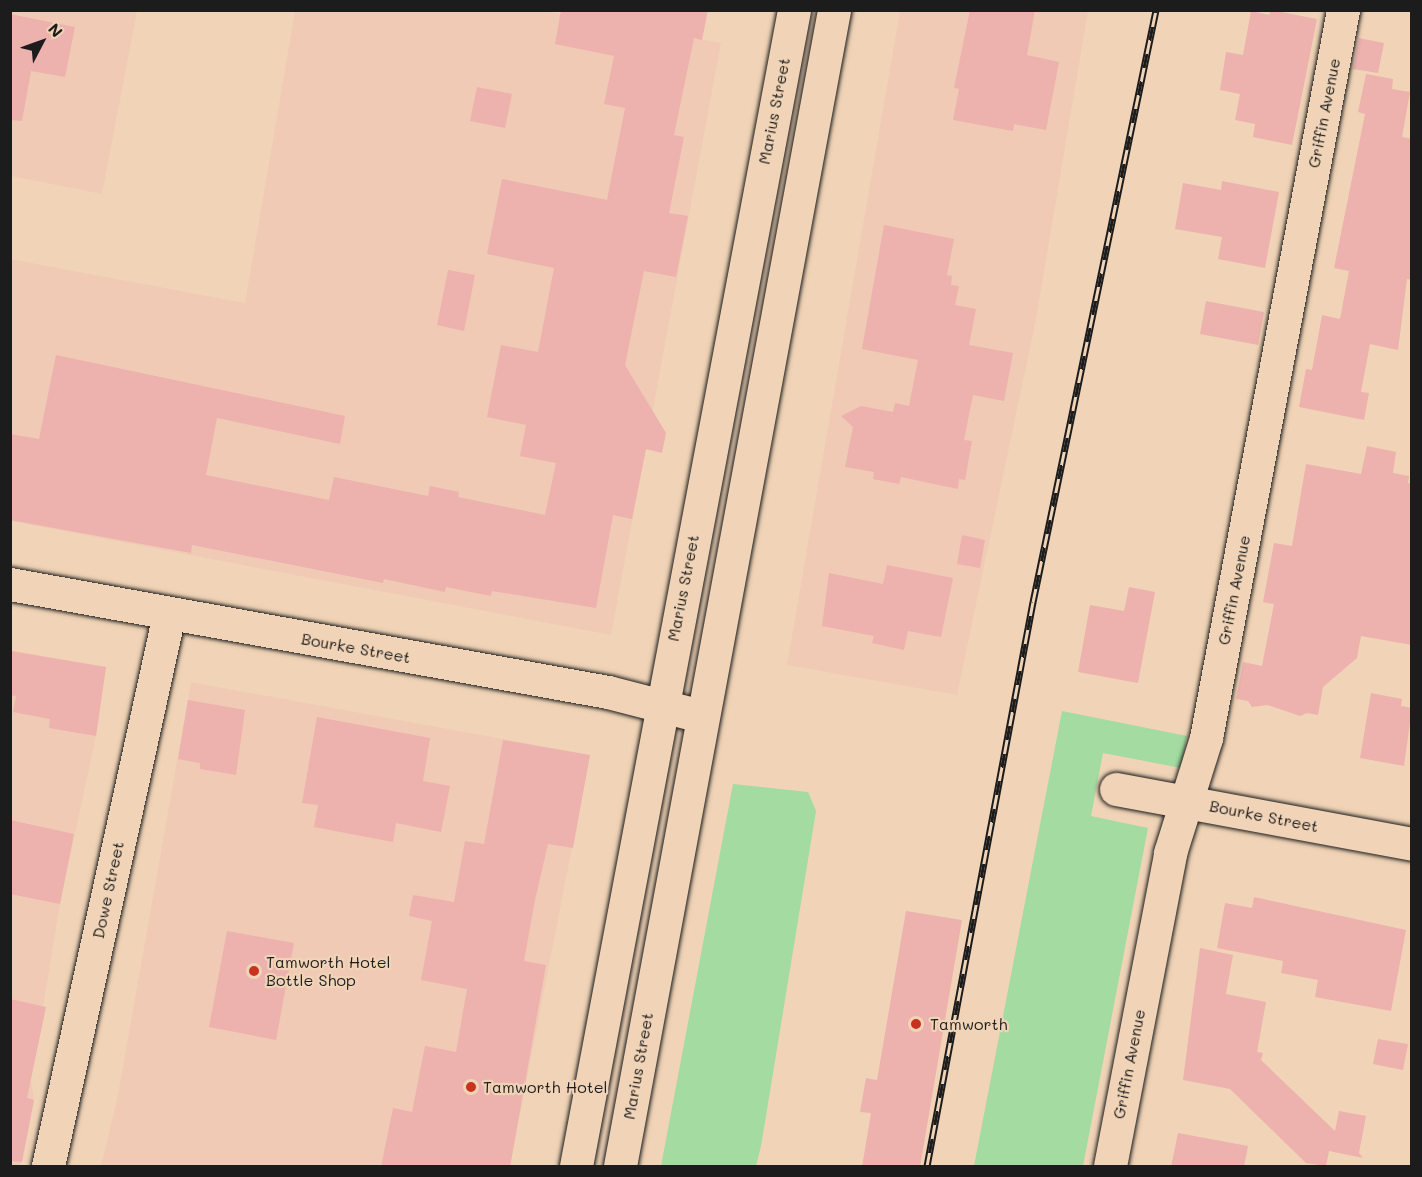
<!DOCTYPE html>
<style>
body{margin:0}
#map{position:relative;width:1422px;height:1177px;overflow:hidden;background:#f1d4b7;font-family:Mali,sans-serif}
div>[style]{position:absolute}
.built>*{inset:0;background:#f0cab4}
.green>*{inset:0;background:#a3dba0}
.building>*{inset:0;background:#edb1ae}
.roads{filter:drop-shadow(0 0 2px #1c1c1c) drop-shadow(0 0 2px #1c1c1c)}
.minor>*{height:33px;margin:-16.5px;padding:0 16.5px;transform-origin:16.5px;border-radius:16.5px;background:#f1d4b7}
.major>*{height:33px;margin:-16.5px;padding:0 16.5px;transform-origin:16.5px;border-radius:16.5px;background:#f1d4b7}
.rail>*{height:7px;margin-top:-3.5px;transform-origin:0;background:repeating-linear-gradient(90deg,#f1d4b7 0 14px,#1c1c1c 0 28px);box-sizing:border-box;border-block:2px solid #1c1c1c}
.dots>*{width:16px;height:16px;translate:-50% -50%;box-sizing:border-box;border:3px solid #f1d4b7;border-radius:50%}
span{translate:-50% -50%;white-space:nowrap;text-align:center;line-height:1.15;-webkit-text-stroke:4.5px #f1d4b7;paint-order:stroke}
.street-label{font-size:16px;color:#1c1c1c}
.poi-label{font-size:16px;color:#1c1c1c}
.left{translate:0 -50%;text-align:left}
.frame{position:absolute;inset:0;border:12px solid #1c1c1c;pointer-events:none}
.north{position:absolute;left:12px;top:12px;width:60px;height:60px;-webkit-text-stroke:4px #f1d4b7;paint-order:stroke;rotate:49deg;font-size:16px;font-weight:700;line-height:24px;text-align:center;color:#1c1c1c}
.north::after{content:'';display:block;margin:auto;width:21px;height:27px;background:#1c1c1c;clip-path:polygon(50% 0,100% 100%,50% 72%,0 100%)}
</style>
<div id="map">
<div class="built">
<i style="clip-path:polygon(10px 11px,137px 11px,102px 194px,11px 176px)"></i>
<i style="clip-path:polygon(295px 11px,543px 11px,721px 43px,611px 635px,11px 521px,10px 259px,245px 303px)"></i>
<i style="clip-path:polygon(900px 11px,1088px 11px,1036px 319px,957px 695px,787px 665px)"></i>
<i style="clip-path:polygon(10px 650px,106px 667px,96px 736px,60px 904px,31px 1080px,34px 1100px,20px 1166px,10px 1166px)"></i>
<i style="clip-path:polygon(191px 682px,590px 755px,510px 1166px,101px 1166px,117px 1100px)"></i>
</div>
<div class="green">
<i style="clip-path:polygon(1062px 711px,1187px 736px,1181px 768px,1103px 753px,1091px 816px,1148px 828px,1083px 1166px,974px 1166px)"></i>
<i style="clip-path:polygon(733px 784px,808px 792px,816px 811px,761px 1146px,756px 1166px,661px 1166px)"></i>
</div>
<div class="building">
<i style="clip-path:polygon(561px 10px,708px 10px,702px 40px,694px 38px,674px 135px,684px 137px,669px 213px,688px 216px,676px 277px,644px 271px,625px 365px,666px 433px,662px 453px,646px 449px,632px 519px,613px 515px,596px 608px,492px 591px,491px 596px,446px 587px,445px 592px,384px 579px,383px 583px,192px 545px,191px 553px,10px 520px,10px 434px,39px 439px,56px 355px,345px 416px,340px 444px,217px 418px,206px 475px,329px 500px,334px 477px,428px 496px,430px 486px,459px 492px,458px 497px,545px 515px,556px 463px,520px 456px,526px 425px,487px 417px,501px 345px,538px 352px,554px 268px,487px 254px,502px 179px,607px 200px,625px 108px,604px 104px,614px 56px,555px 44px)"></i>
<i style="clip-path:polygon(970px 10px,1035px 10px,1027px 55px,1059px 62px,1046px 130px,1014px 124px,1013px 131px,953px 120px,959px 89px,954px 88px)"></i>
<i style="clip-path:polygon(1271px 10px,1317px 19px,1292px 145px,1253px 137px,1255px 124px,1235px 120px,1240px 94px,1220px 90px,1226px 52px,1243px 55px,1251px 11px,1269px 15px)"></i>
<i style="clip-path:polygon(10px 14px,75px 27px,65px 77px,31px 71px,22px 121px,10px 120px)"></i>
<i style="clip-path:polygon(1359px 38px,1384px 43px,1378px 73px,1353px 69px)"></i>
<i style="clip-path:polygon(1366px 74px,1393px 79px,1392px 89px,1410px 92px,1402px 137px,1412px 139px,1412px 280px,1407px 279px,1398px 350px,1370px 344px,1361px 392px,1369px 393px,1364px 420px,1299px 407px,1306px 369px,1312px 370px,1322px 315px,1340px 319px,1349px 271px,1334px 268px,1365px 114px,1358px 112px)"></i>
<i style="clip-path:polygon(477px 87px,512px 94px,505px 128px,470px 121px)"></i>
<i style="clip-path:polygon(1222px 181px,1279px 192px,1265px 268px,1218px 259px,1222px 237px,1175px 229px,1183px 183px,1221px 190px)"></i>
<i style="clip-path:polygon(884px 225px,954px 239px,947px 275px,952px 276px,951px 285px,959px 286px,955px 305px,976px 309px,969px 345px,1013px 353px,1004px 401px,973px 395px,964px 440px,972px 441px,965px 480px,959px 479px,958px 489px,901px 477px,899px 484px,873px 479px,874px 472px,845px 467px,853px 427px,841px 416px,861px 406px,893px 412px,895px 403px,909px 406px,918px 360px,862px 349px)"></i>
<i style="clip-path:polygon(448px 270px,475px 275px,464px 331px,437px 325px)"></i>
<i style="clip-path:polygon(1206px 301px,1264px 312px,1258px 345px,1200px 334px)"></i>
<i style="clip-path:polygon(1367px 446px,1396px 452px,1393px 473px,1409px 476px,1408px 483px,1412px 484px,1412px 645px,1361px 636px,1357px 658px,1323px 687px,1318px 715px,1307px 713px,1300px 716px,1268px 705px,1252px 707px,1248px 701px,1236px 699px,1243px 662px,1262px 666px,1274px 604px,1263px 602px,1274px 543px,1292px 546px,1306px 464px,1361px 474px)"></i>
<i style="clip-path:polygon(962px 535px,985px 540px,980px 568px,957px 564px)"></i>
<i style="clip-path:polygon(887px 565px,953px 578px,941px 637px,908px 631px,904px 650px,872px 643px,874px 636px,822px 626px,829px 573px,883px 584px)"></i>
<i style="clip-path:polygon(1129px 587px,1155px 592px,1138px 683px,1078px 672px,1090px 605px,1124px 611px)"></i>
<i style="clip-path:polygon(10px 651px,106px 667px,96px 736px,49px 728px,50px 719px,13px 712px,16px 696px,10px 695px)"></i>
<i style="clip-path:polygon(1371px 693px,1402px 699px,1401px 706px,1412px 708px,1404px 766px,1360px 758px)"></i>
<i style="clip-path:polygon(188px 700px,245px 710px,236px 775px,200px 769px,200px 763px,178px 759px)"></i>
<i style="clip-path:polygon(317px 717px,430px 738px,423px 781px,450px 786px,441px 832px,396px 823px,393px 842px,314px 827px,318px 805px,302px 803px)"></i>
<i style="clip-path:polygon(503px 740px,590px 755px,573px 848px,548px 844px,535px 900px,524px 961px,546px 965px,510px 1167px,381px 1167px,393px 1108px,412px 1112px,425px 1046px,456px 1052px,467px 989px,421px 980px,432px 921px,409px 916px,413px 895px,454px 902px,465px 841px,484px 844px)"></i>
<i style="clip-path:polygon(10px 820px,74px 834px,60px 904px,10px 894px)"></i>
<i style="clip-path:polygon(1254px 897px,1406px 930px,1391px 1011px,1315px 997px,1318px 980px,1281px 973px,1283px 961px,1217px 948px,1225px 903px,1252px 908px)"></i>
<i style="clip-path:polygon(906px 911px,962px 920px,920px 1167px,862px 1167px,871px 1113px,860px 1112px,866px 1078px,877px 1080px)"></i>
<i style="clip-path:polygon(227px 931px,294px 943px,276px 1040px,209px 1027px)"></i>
<i style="clip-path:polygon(1200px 948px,1233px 955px,1226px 994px,1266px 1002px,1257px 1052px,1263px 1053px,1261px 1060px,1335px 1131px,1339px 1111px,1366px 1116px,1359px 1153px,1363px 1158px,1329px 1151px,1326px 1166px,1306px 1163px,1230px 1089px,1183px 1080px)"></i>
<i style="clip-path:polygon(10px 999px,46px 1007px,27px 1098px,34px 1100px,22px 1162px,10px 1161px)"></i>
<i style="clip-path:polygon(1378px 1039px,1408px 1044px,1403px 1070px,1373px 1064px)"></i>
<i style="clip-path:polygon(1178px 1133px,1248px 1146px,1244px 1167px,1171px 1167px)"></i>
</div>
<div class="roads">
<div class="minor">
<i style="left:10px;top:584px;width:608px;rotate:10.24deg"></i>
<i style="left:608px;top:692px;width:96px;rotate:14.5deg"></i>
<i style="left:1116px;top:789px;width:301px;rotate:10.5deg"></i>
<i style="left:48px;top:1166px;width:565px;rotate:-77.64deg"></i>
<i style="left:1110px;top:1166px;width:319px;rotate:-79.1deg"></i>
<i style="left:1170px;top:853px;width:121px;rotate:-72.6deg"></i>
<i style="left:1206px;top:738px;width:741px;rotate:-79.34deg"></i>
</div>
<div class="major">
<i style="left:576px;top:1166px;width:1176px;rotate:-79.32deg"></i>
<i style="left:620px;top:1166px;width:1176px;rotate:-79.51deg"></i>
</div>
</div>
<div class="rail">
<i style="left:927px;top:1166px;width:574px;rotate:-79.36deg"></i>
<i style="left:1033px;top:602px;width:605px;rotate:-78.26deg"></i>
</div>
<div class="dots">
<i style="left:254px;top:971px;background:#c8321e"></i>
<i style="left:916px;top:1024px;background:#c8321e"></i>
<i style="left:471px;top:1087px;background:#c8321e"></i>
</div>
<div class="street-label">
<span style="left:774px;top:111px;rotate:-79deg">Marius Street</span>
<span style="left:1324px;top:113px;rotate:-79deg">Griffin Avenue</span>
<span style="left:683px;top:588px;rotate:-79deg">Marius Street</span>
<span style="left:1234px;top:590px;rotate:-79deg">Griffin Avenue</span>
<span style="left:356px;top:648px;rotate:10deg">Bourke Street</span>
<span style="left:1264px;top:816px;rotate:11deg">Bourke Street</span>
<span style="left:108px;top:890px;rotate:-78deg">Dowe Street</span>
<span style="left:1129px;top:1064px;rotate:-79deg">Griffin Avenue</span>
<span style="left:638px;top:1066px;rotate:-80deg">Marius Street</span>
</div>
<div class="poi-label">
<span class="left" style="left:266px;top:971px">Tamworth Hotel<br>Bottle Shop</span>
<span class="left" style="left:930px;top:1024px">Tamworth</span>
<span class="left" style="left:483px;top:1087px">Tamworth Hotel</span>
</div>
<div class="frame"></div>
<div class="north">N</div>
</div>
